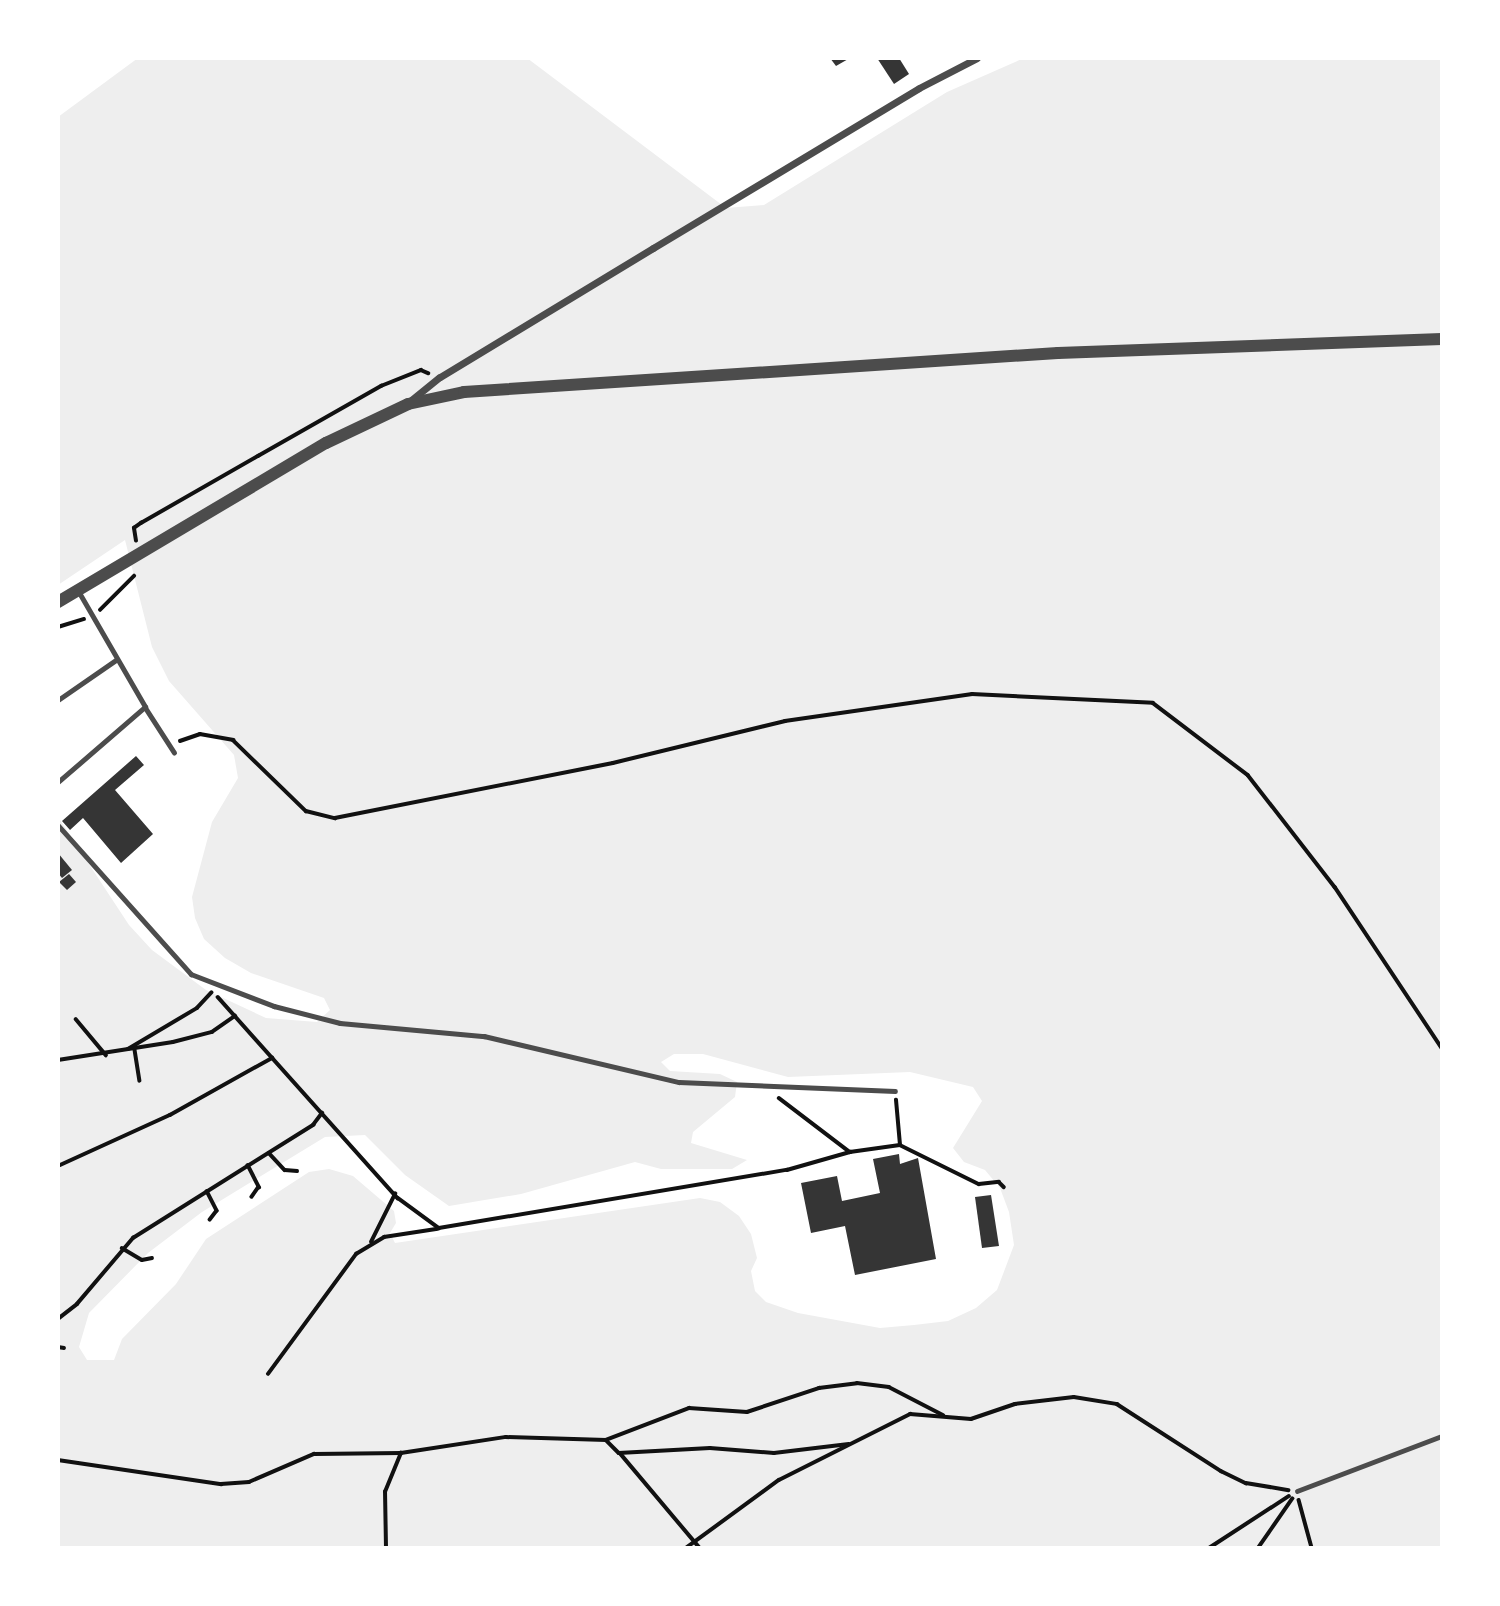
<!DOCTYPE html>
<style>
body{margin:0}
#map{position:relative;width:1500px;height:1606px;overflow:hidden;background:#fff;font-family:"DM Sans",sans-serif}
div>[style]{position:absolute}
.green>*{inset:0;background:#eee}
.building>*{inset:0;background:#353535}
.path>*{height:3.5px;margin:-1.75px;padding:0 1.75px;transform-origin:1.75px;border-radius:1.75px;background:#111}
.service>*{height:4.5px;margin:-2.25px;padding:0 2.25px;transform-origin:2.25px;border-radius:2.25px;background:#4c4c4c}
.minor>*{height:7px;margin:-3.5px;padding:0 3.5px;transform-origin:3.5px;border-radius:3.5px;background:#4c4c4c}
.tertiary>*{height:12px;margin:-6px;padding:0 6px;transform-origin:6px;border-radius:6px;background:#4c4c4c}
span{translate:-50% -50%;white-space:nowrap;text-align:center;line-height:1.15;-webkit-text-stroke:6px #fff;paint-order:stroke}
.frame{position:absolute;inset:0;border:60px solid #fff;pointer-events:none}
</style>
<div id="map">
<div class="green">
<i style="clip-path:polygon(evenodd,138px 58px,527px 58px,726px 208px,764px 205px,947px 92px,1024px 58px,1442px 58px,1442px 1548px,58px 1548px,58px 817px,129px 925px,152px 950px,206px 990px,266px 1018px,317px 1022px,330px 1010px,324px 998px,251px 973px,225px 958px,204px 939px,195px 918px,192px 897px,212px 822px,238px 778px,234px 755px,169px 681px,152px 647px,125px 540px,58px 585px,58px 117px,138px 58px,674px 1054px,703px 1054px,788px 1077px,910px 1072px,973px 1087px,982px 1101px,953px 1148px,964px 1162px,985px 1170px,1000px 1188px,1009px 1212px,1014px 1245px,997px 1290px,976px 1308px,948px 1321px,914px 1325px,880px 1328px,798px 1313px,766px 1302px,755px 1291px,751px 1271px,757px 1258px,751px 1234px,739px 1216px,720px 1202px,700px 1198px,395px 1243px,390px 1233px,396px 1223px,394px 1211px,353px 1176px,329px 1169px,309px 1172px,206px 1239px,176px 1284px,122px 1339px,114px 1360px,87px 1360px,79px 1347px,89px 1313px,148px 1253px,202px 1212px,325px 1137px,365px 1135px,405px 1175px,449px 1206px,521px 1194px,635px 1162px,661px 1169px,732px 1169px,747px 1160px,691px 1143px,693px 1132px,735px 1097px,737px 1082px,720px 1074px,670px 1071px,661px 1062px,674px 1054px)"></i>
</div>
<div class="building">
<i style="clip-path:polygon(830px 58px,850px 58px,836px 66px)"></i>
<i style="clip-path:polygon(877px 58px,899px 58px,909px 74px,894px 84px)"></i>
<i style="clip-path:polygon(136px 756px,144px 765px,115px 790px,153px 834px,121px 863px,83px 818px,70px 830px,62px 821px)"></i>
<i style="clip-path:polygon(58px 853px,72px 870px,62px 878px,58px 873px)"></i>
<i style="clip-path:polygon(69px 874px,76px 882px,67px 890px,59px 882px)"></i>
<i style="clip-path:polygon(899px 1154px,900px 1164px,918px 1158px,936px 1259px,855px 1275px,845px 1226px,811px 1233px,801px 1183px,837px 1176px,842px 1201px,880px 1193px,873px 1159px)"></i>
<i style="clip-path:polygon(991px 1195px,999px 1246px,982px 1248px,975px 1197px)"></i>
</div>
<div class="path">
<i style="left:136px;top:541px;width:13px;rotate:-99deg"></i>
<i style="left:134px;top:528px;width:9px;rotate:-36deg"></i>
<i style="left:141px;top:523px;width:135px;rotate:-29.8deg"></i>
<i style="left:258px;top:456px;width:142px;rotate:-29.6deg"></i>
<i style="left:381px;top:386px;width:43px;rotate:-21.8deg"></i>
<i style="left:421px;top:370px;width:8px;rotate:23deg"></i>
<i style="left:100px;top:610px;width:48px;rotate:-45deg"></i>
<i style="left:58px;top:627px;width:27px;rotate:-17deg"></i>
<i style="left:180px;top:741px;width:21px;rotate:-19deg"></i>
<i style="left:200px;top:734px;width:34px;rotate:10deg"></i>
<i style="left:233px;top:740px;width:102px;rotate:44.2deg"></i>
<i style="left:306px;top:811px;width:30px;rotate:14deg"></i>
<i style="left:335px;top:818px;width:283px;rotate:-11.2deg"></i>
<i style="left:613px;top:763px;width:177px;rotate:-13.7deg"></i>
<i style="left:785px;top:721px;width:189px;rotate:-8.2deg"></i>
<i style="left:972px;top:694px;width:181px;rotate:2.8deg"></i>
<i style="left:1153px;top:703px;width:119px;rotate:37.2deg"></i>
<i style="left:1248px;top:775px;width:142px;rotate:52.2deg"></i>
<i style="left:1335px;top:887px;width:193px;rotate:56.4deg"></i>
<i style="left:218px;top:997px;width:270px;rotate:48.2deg"></i>
<i style="left:398px;top:1198px;width:51px;rotate:36.2deg"></i>
<i style="left:439px;top:1228px;width:353px;rotate:-9.5deg"></i>
<i style="left:787px;top:1170px;width:66px;rotate:-15.9deg"></i>
<i style="left:850px;top:1152px;width:50px;rotate:-8deg"></i>
<i style="left:900px;top:1145px;width:45px;rotate:-95.1deg"></i>
<i style="left:76px;top:1019px;width:47px;rotate:50.2deg"></i>
<i style="left:128px;top:1049px;width:80px;rotate:-30.7deg"></i>
<i style="left:197px;top:1008px;width:21px;rotate:-47deg"></i>
<i style="left:135px;top:1050px;width:31px;rotate:81deg"></i>
<i style="left:58px;top:1060px;width:116px;rotate:-8.9deg"></i>
<i style="left:173px;top:1042px;width:40px;rotate:-14.4deg"></i>
<i style="left:212px;top:1032px;width:28px;rotate:-35deg"></i>
<i style="left:779px;top:1098px;width:89px;rotate:37.3deg"></i>
<i style="left:900px;top:1145px;width:88px;rotate:26.3deg"></i>
<i style="left:979px;top:1184px;width:20px;rotate:-6deg"></i>
<i style="left:999px;top:1182px;width:7px;rotate:45deg"></i>
<i style="left:269px;top:1153px;width:23px;rotate:47deg"></i>
<i style="left:285px;top:1170px;width:12px;rotate:5deg"></i>
<i style="left:248px;top:1165px;width:25px;rotate:63deg"></i>
<i style="left:259px;top:1187px;width:12px;rotate:125deg"></i>
<i style="left:58px;top:1166px;width:123px;rotate:-24.5deg"></i>
<i style="left:170px;top:1115px;width:117px;rotate:-29.2deg"></i>
<i style="left:207px;top:1191px;width:22px;rotate:63deg"></i>
<i style="left:217px;top:1211px;width:11px;rotate:128deg"></i>
<i style="left:371px;top:1242px;width:54px;rotate:-63.4deg"></i>
<i style="left:122px;top:1248px;width:23px;rotate:31deg"></i>
<i style="left:142px;top:1260px;width:10px;rotate:-11deg"></i>
<i style="left:58px;top:1319px;width:24px;rotate:-38deg"></i>
<i style="left:77px;top:1304px;width:87px;rotate:-49.7deg"></i>
<i style="left:133px;top:1238px;width:213px;rotate:-32.1deg"></i>
<i style="left:313px;top:1125px;width:15px;rotate:-53deg"></i>
<i style="left:58px;top:1347px;width:6px;rotate:9deg"></i>
<i style="left:268px;top:1374px;width:149px;rotate:-53.7deg"></i>
<i style="left:356px;top:1254px;width:33px;rotate:-31deg"></i>
<i style="left:384px;top:1237px;width:54px;rotate:-8.6deg"></i>
<i style="left:606px;top:1440px;width:89px;rotate:-21.1deg"></i>
<i style="left:689px;top:1408px;width:58px;rotate:3.9deg"></i>
<i style="left:747px;top:1412px;width:76px;rotate:-18.4deg"></i>
<i style="left:819px;top:1388px;width:38px;rotate:-7deg"></i>
<i style="left:857px;top:1383px;width:32px;rotate:7deg"></i>
<i style="left:889px;top:1387px;width:61px;rotate:27.4deg"></i>
<i style="left:620px;top:1453px;width:124px;rotate:49.9deg"></i>
<i style="left:58px;top:1460px;width:165px;rotate:8.4deg"></i>
<i style="left:221px;top:1484px;width:28px;rotate:-4deg"></i>
<i style="left:249px;top:1482px;width:71px;rotate:-23.3deg"></i>
<i style="left:314px;top:1454px;width:87px;rotate:-0.7deg"></i>
<i style="left:401px;top:1453px;width:106px;rotate:-8.7deg"></i>
<i style="left:506px;top:1437px;width:100px;rotate:1.7deg"></i>
<i style="left:606px;top:1440px;width:18px;rotate:45deg"></i>
<i style="left:619px;top:1453px;width:91px;rotate:-3.1deg"></i>
<i style="left:710px;top:1448px;width:64px;rotate:4.5deg"></i>
<i style="left:774px;top:1453px;width:75px;rotate:-6.9deg"></i>
<i style="left:1299px;top:1500px;width:50px;rotate:74.8deg"></i>
<i style="left:386px;top:1548px;width:56px;rotate:-91deg"></i>
<i style="left:385px;top:1492px;width:42px;rotate:-67.7deg"></i>
<i style="left:686px;top:1548px;width:115px;rotate:-36.2deg"></i>
<i style="left:779px;top:1480px;width:147px;rotate:-26.7deg"></i>
<i style="left:910px;top:1414px;width:61px;rotate:4.7deg"></i>
<i style="left:971px;top:1419px;width:46px;rotate:-18.8deg"></i>
<i style="left:1015px;top:1404px;width:59px;rotate:-6.8deg"></i>
<i style="left:1074px;top:1397px;width:44px;rotate:9.2deg"></i>
<i style="left:1117px;top:1404px;width:124px;rotate:32.8deg"></i>
<i style="left:1221px;top:1471px;width:28px;rotate:26deg"></i>
<i style="left:1246px;top:1483px;width:43px;rotate:9.5deg"></i>
<i style="left:1209px;top:1548px;width:95px;rotate:-33deg"></i>
<i style="left:1258px;top:1548px;width:60px;rotate:-55.2deg"></i>
</div>
<div class="service">
<i style="left:58px;top:700px;width:70px;rotate:-34.6deg"></i>
<i style="left:145px;top:707px;width:54px;rotate:57.2deg"></i>
<i style="left:58px;top:782px;width:115px;rotate:-40.8deg"></i>
<i style="left:145px;top:707px;width:134px;rotate:-120deg"></i>
<i style="left:58px;top:825px;width:200px;rotate:48.2deg"></i>
<i style="left:191px;top:974px;width:89px;rotate:21.1deg"></i>
<i style="left:274px;top:1006px;width:68px;rotate:14.4deg"></i>
<i style="left:340px;top:1023px;width:145px;rotate:5.2deg"></i>
<i style="left:484px;top:1036px;width:200px;rotate:13.3deg"></i>
<i style="left:679px;top:1082px;width:216px;rotate:2.4deg"></i>
<i style="left:1297px;top:1491px;width:155px;rotate:-20.8deg"></i>
</div>
<div class="minor">
<i style="left:410px;top:401px;width:38px;rotate:-39deg"></i>
<i style="left:440px;top:377px;width:249px;rotate:-31.2deg"></i>
<i style="left:653px;top:248px;width:310px;rotate:-31deg"></i>
<i style="left:919px;top:88px;width:65px;rotate:-27.3deg"></i>
</div>
<div class="tertiary">
<i style="left:58px;top:602px;width:312px;rotate:-30.7deg"></i>
<i style="left:326px;top:443px;width:91px;rotate:-25.4deg"></i>
<i style="left:408px;top:404px;width:57px;rotate:-12.1deg"></i>
<i style="left:464px;top:392px;width:595px;rotate:-3.76deg"></i>
<i style="left:1058px;top:353px;width:384px;rotate:-2.1deg"></i>
</div>
<div class="frame"></div>
</div>
